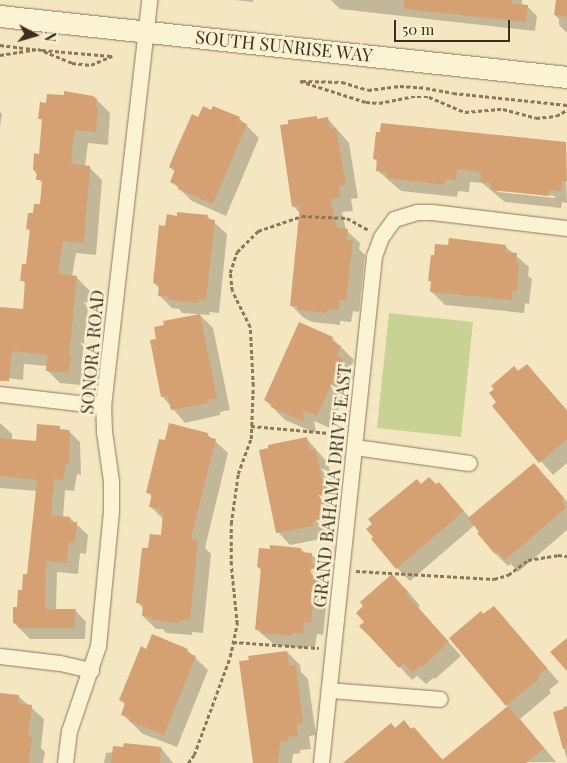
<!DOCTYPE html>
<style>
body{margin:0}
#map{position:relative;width:567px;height:763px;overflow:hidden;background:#f3e6c0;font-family:"Playfair Display",serif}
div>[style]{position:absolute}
.green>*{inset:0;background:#c7d293}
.shadow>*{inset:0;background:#0003}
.building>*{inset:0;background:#d5a172}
.path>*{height:2.5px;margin-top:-1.25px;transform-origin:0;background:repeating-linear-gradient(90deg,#8e7756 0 4px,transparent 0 6.5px)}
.roads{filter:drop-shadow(0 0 1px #8e7756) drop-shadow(0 0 1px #8e7756)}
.street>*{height:15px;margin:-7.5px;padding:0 7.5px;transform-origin:7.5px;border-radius:7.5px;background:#fcf3d4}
.secondary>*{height:21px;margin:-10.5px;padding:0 10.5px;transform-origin:10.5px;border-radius:10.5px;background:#fcf3d4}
span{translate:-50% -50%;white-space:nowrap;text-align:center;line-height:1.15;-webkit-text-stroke:5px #f9f0d1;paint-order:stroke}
.street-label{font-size:18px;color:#3c2d1c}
.north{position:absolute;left:10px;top:10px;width:50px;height:50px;-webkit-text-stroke:4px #f9f0d1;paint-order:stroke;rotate:96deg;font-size:14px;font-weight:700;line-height:20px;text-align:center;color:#3c2d1c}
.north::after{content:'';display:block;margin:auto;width:18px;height:22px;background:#3c2d1c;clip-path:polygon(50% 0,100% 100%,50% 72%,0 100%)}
.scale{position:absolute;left:394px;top:20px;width:116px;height:22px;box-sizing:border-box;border:2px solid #3c2d1c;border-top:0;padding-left:6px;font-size:15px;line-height:18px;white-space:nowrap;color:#3c2d1c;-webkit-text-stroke:4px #f9f0d1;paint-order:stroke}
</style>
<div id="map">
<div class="green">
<i style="clip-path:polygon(389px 313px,473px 322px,461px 437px,377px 428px)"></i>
</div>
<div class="shadow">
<i style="clip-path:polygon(235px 0,253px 0,253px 2px)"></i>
<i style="clip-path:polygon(331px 0,522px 0,522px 6px,527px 6px,537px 16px,535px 31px,340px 9px)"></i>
<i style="clip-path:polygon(557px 0,567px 0,567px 33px,559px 25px,559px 19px,555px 15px)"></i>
<i style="clip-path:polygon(97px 100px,110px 113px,108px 145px,88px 143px,85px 167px,89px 167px,102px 180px,96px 255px,76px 253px,72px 277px,77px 278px,90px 291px,81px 368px,83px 370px,81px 385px,60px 383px,47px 370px,47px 366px,24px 364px,23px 380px,0 377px,0 308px,24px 310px,26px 284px,22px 280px,27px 265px,31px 232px,27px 229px,41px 205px,43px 185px,34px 170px,40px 155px,43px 122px,40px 118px)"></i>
<i style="clip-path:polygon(0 112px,2px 114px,0 126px)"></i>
<i style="clip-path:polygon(212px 112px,239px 118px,259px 138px,226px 216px,192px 201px,171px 181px,175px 172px,170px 167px,199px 118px)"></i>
<i style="clip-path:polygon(316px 117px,319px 120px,328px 119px,349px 143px,358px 198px,351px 199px,353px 211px,342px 212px,346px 230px,360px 243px,359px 249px,365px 255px,359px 312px,353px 311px,351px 322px,340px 321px,340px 325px,312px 322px,304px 318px,291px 305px,301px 214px,293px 206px)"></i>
<i style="clip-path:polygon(evenodd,565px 143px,567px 203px,562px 202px,561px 208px,505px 202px,482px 183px,470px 182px,469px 192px,458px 191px,457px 197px,401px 191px,377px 170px,378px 162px,374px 159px,565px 143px,496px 189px,555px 196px,555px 198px,498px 192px,496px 189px)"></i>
<i style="clip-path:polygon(208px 217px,227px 234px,219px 313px,209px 312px,210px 315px,182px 313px,179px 309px,172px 308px,159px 295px,160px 289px,154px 283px,166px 227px)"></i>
<i style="clip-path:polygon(505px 246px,529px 267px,528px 276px,532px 279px,529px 304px,525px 303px,524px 313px,445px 305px,432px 292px,432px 283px,429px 280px)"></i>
<i style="clip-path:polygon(200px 315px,213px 328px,230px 410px,220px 412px,220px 415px,185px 423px,162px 396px,158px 340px)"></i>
<i style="clip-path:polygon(332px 338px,354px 360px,350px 367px,355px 372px,330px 428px,314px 421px,316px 433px,285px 420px,265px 400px)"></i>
<i style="clip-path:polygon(527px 365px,567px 410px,567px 463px,553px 475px,494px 407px,498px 403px,495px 389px)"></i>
<i style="clip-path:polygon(0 423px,12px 434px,12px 440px,37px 442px,69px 431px,80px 442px,81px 475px,77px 474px,74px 491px,65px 490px,63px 517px,70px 518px,88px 535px,86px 554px,80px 553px,78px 574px,57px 572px,56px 610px,75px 610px,86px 622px,85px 639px,30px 639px,14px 623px,28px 575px,37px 491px,0 488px)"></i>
<i style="clip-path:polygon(207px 434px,228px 453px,205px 548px,211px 554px,203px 633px,192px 632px,192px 635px,166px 633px,163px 629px,156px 629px,143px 616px,144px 609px,137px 602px,149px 550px,162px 537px,164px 520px,150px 506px,152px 497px,148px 492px,166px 442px)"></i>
<i style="clip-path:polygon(306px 438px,328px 463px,339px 519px,333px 520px,335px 533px,325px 535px,326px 538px,290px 545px,278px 532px,270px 449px)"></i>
<i style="clip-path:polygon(547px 478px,567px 502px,567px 530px,518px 572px,511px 564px,508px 566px,496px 554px,475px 525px,410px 581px,397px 568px,421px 485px,436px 485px,439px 483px,470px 518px)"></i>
<i style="clip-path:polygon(301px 549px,305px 553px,311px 554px,324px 567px,324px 573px,329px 579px,323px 635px,317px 634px,315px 647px,304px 646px,304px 648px,275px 645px,256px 629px,262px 571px,258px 567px)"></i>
<i style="clip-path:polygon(405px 588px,420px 606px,418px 608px,461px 656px,435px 679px,433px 678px,426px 684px,417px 676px,412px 680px,400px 667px,366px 622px,365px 606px)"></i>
<i style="clip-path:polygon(494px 607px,559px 682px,549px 690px,551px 693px,520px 719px,556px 762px,345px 763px,396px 729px,414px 728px,443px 760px,509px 707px,451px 639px)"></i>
<i style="clip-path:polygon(147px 650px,187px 650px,208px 670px,177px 747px,143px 734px,122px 714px,126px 705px,121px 700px)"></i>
<i style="clip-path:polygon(287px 652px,300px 665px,301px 672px,308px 679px,316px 735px,309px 736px,311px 749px,300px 750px,300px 753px,293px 754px,292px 763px,254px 763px)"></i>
<i style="clip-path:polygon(0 694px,18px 696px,44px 719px,41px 748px,45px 752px,43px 763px,0 763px)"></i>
<i style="clip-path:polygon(567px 706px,567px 760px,555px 713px,564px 710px,563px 707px)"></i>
<i style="clip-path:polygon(161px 748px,173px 763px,104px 763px,106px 753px)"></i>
</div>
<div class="building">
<i style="clip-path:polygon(404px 0,512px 0,511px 3px,528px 5px,526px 22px,404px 9px)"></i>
<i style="clip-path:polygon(556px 0,567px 0,567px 17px,554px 15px)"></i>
<i style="clip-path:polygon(64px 91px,93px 96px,97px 99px,96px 108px,98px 108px,96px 132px,75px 130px,73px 140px,71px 164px,90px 166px,84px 243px,63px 241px,58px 274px,77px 276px,69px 355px,71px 356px,69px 373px,46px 371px,47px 355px,12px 351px,9px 381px,0 381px,0 307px,23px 309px,25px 281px,20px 281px,22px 264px,26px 264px,30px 229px,26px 229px,28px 213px,33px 213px,34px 204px,40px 204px,42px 180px,36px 180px,37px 171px,33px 170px,34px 153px,39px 154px,42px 119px,38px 119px,40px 102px,46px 103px,47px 94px,64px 95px)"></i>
<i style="clip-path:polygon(203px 106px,211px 110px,213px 106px,240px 117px,238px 121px,247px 124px,213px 204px,178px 189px,179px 186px,170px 182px,175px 170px,169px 167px,176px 150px,192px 114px,198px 117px)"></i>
<i style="clip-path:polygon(317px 116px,317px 119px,328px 117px,330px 129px,336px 128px,346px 185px,339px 186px,340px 198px,330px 199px,337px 228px,348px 229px,346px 240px,353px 241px,346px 300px,340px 299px,339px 310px,328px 309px,327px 313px,298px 310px,298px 306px,290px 306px,300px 205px,292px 207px,280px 125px,288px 124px,288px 120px)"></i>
<i style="clip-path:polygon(381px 123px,566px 142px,567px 181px,562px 181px,561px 191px,549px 190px,549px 196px,491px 190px,491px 183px,480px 182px,481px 172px,457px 169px,456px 180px,445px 179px,445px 185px,387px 178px,387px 172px,376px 171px,377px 159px,373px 159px,376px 132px,380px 132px)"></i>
<i style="clip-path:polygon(177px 212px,208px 215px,207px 219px,215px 220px,206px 301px,197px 300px,198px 303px,168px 300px,169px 297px,158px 296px,159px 284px,153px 283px,159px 225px,165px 226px,167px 214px,177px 216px)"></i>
<i style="clip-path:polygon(449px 238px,506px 245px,505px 252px,517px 253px,516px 264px,519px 265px,517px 291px,512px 291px,512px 300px,430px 292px,431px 281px,428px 281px,431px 255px,434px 255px,435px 244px,448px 245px)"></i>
<i style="clip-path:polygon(200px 314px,217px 398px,207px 400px,208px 403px,171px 410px,168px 396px,161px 397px,150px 340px,156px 339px,154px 327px,164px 325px,163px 321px)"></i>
<i style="clip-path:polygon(299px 322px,333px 337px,331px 341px,341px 346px,337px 356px,343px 359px,317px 416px,302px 410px,304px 422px,271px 407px,272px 404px,264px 400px)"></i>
<i style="clip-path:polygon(527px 364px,567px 411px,567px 439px,539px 463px,492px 406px,496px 402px,489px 393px,494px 389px,491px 386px,514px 366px,518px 371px)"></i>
<i style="clip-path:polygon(169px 423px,208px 433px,207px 437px,216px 439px,191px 539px,198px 540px,190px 621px,179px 620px,179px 623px,152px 620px,152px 617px,142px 616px,143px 603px,136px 603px,142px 548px,148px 548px,150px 534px,161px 535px,163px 513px,159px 512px,160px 509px,149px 507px,152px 494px,146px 493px,159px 439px,165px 440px)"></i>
<i style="clip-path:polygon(37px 424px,60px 426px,60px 429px,69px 430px,70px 434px,69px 464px,66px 463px,63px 480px,54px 479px,51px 515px,70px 517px,70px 522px,77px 522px,75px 543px,69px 542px,67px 563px,46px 561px,45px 609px,76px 609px,74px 628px,18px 628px,18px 624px,13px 623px,13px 607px,17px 607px,18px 590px,22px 590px,23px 574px,27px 574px,37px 480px,0 476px,0 438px,36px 441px)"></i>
<i style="clip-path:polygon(307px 437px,309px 450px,315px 449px,320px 469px,327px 506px,321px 508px,323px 520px,313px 522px,313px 526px,276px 533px,259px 450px,268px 448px,268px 445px)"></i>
<i style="clip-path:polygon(534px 463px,564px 498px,561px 500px,566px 508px,505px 560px,498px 552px,495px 554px,477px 533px,479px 532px,468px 518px)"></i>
<i style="clip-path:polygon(429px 477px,436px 484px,439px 482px,464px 511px,396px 569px,371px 539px,373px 537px,366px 529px,372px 524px,368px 519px,417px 479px,421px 484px)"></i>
<i style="clip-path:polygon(270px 545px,301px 548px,301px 552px,312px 553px,311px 564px,317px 565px,311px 623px,304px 622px,303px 634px,292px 633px,292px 636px,261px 633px,261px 630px,255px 630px,261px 568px,257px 567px,259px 548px,270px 549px)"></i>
<i style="clip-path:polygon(392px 574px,408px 592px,406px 594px,449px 642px,422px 667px,420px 666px,412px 673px,404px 663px,399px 668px,371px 638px,359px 626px,364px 622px,356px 613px,363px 606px,360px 602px)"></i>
<i style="clip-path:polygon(494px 606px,547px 668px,537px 677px,539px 679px,506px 706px,449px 638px,481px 611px,483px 614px)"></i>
<i style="clip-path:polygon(152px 634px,188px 649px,186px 652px,196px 656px,164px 735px,129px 721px,130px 718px,121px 715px,125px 703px,119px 700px,141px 646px,146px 649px)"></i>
<i style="clip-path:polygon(567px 638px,567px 671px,550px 652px)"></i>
<i style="clip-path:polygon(287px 651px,289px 666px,296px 665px,303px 723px,297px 724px,298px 736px,288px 737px,288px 741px,280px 742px,278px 763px,253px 763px,239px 661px,249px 660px,248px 656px)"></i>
<i style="clip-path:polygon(0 693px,19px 695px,18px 703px,32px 705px,28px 736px,32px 738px,29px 763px,0 763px)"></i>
<i style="clip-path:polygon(508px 706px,544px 748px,526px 763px,343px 763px,391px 723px,395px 728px,404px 720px,411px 729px,414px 727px,442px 760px)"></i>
<i style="clip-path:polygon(567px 708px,567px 748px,563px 749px,553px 712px)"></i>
<i style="clip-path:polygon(124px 743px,161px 747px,160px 763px,111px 763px,113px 746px,123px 747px)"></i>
</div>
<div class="path">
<i style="left:0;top:45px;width:34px;rotate:7deg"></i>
<i style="left:42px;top:50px;width:69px;rotate:5deg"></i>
<i style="left:0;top:55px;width:38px;rotate:-9deg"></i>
<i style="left:38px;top:49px;width:37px;rotate:22deg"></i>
<i style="left:72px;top:63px;width:19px;rotate:6deg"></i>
<i style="left:91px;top:65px;width:23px;rotate:-23deg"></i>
<i style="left:300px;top:81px;width:69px;rotate:17.7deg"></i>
<i style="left:366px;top:102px;width:13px;rotate:4deg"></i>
<i style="left:379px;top:103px;width:33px;rotate:-11deg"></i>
<i style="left:411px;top:97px;width:18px"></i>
<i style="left:429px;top:97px;width:39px;rotate:23deg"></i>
<i style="left:465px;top:112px;width:38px;rotate:-5deg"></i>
<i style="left:503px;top:109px;width:34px;rotate:15deg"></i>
<i style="left:536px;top:118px;width:20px;rotate:-6deg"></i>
<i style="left:556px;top:116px;width:13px;rotate:-29deg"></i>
<i style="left:302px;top:81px;width:40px;rotate:1.4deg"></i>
<i style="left:342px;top:82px;width:27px;rotate:17deg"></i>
<i style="left:368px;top:90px;width:32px;rotate:-7deg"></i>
<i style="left:400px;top:86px;width:26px;rotate:4deg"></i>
<i style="left:426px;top:88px;width:27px;rotate:10deg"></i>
<i style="left:453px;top:93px;width:115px;rotate:6deg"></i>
<i style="left:251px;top:426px;width:89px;rotate:5.1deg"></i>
<i style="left:356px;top:571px;width:138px;rotate:3.3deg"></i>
<i style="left:494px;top:579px;width:15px;rotate:-16deg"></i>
<i style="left:508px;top:575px;width:25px;rotate:-37deg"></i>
<i style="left:528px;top:560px;width:30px;rotate:-9deg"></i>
<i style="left:558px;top:555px;width:9px;rotate:6deg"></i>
<i style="left:233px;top:642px;width:86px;rotate:4deg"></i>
<i style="left:188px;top:763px;width:10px;rotate:-53deg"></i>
<i style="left:194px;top:755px;width:104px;rotate:-69.8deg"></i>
<i style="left:230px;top:657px;width:34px;rotate:-78deg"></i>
<i style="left:237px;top:624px;width:59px;rotate:-95.8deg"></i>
<i style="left:231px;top:565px;width:41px;rotate:-90deg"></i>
<i style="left:231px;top:524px;width:50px;rotate:-82deg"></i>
<i style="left:238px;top:474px;width:37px;rotate:-70deg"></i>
<i style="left:251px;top:439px;width:53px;rotate:-87.8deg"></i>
<i style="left:253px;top:386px;width:59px;rotate:-92.9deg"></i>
<i style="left:250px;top:327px;width:40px;rotate:-116.6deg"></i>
<i style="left:232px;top:291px;width:18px;rotate:-96deg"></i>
<i style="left:230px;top:273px;width:22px;rotate:-72deg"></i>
<i style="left:237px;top:252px;width:30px;rotate:-45deg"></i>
<i style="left:258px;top:231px;width:46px;rotate:-18.8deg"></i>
<i style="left:302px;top:216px;width:45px;rotate:2.5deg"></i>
<i style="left:347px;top:218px;width:25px;rotate:29deg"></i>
</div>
<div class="roads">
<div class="street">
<i style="left:0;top:394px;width:104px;rotate:6.6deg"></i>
<i style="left:355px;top:447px;width:115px;rotate:8deg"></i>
<i style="left:0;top:656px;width:60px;rotate:6.7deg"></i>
<i style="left:60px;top:663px;width:32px;rotate:13deg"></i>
<i style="left:329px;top:690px;width:111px;rotate:4.6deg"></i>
<i style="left:65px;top:763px;width:32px;rotate:-83deg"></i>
<i style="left:69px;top:731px;width:90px;rotate:-71.2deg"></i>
<i style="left:98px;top:646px;width:136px;rotate:-84.5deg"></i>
<i style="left:111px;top:511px;width:30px;rotate:-90deg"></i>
<i style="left:111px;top:481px;width:50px;rotate:-98deg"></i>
<i style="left:104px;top:431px;width:25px;rotate:-92deg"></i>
<i style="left:103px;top:406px;width:409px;rotate:-83.5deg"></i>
<i style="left:321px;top:763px;width:510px;rotate:-84.03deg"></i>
<i style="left:374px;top:256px;width:20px;rotate:-70deg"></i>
<i style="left:381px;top:237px;width:22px;rotate:-54deg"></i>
<i style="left:394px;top:219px;width:24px;rotate:-17deg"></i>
<i style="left:417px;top:212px;width:15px"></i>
<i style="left:432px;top:212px;width:136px;rotate:6.8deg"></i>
</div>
<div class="secondary">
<i style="left:0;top:16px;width:570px;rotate:6.14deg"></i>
</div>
</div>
<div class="street-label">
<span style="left:284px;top:46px;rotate:6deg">SOUTH SUNRISE WAY</span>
<span style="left:92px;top:352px;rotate:-85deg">SONORA ROAD</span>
<span style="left:332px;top:486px;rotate:-84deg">GRAND BAHAMA DRIVE EAST</span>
</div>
<div class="north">N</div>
<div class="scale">50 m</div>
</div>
